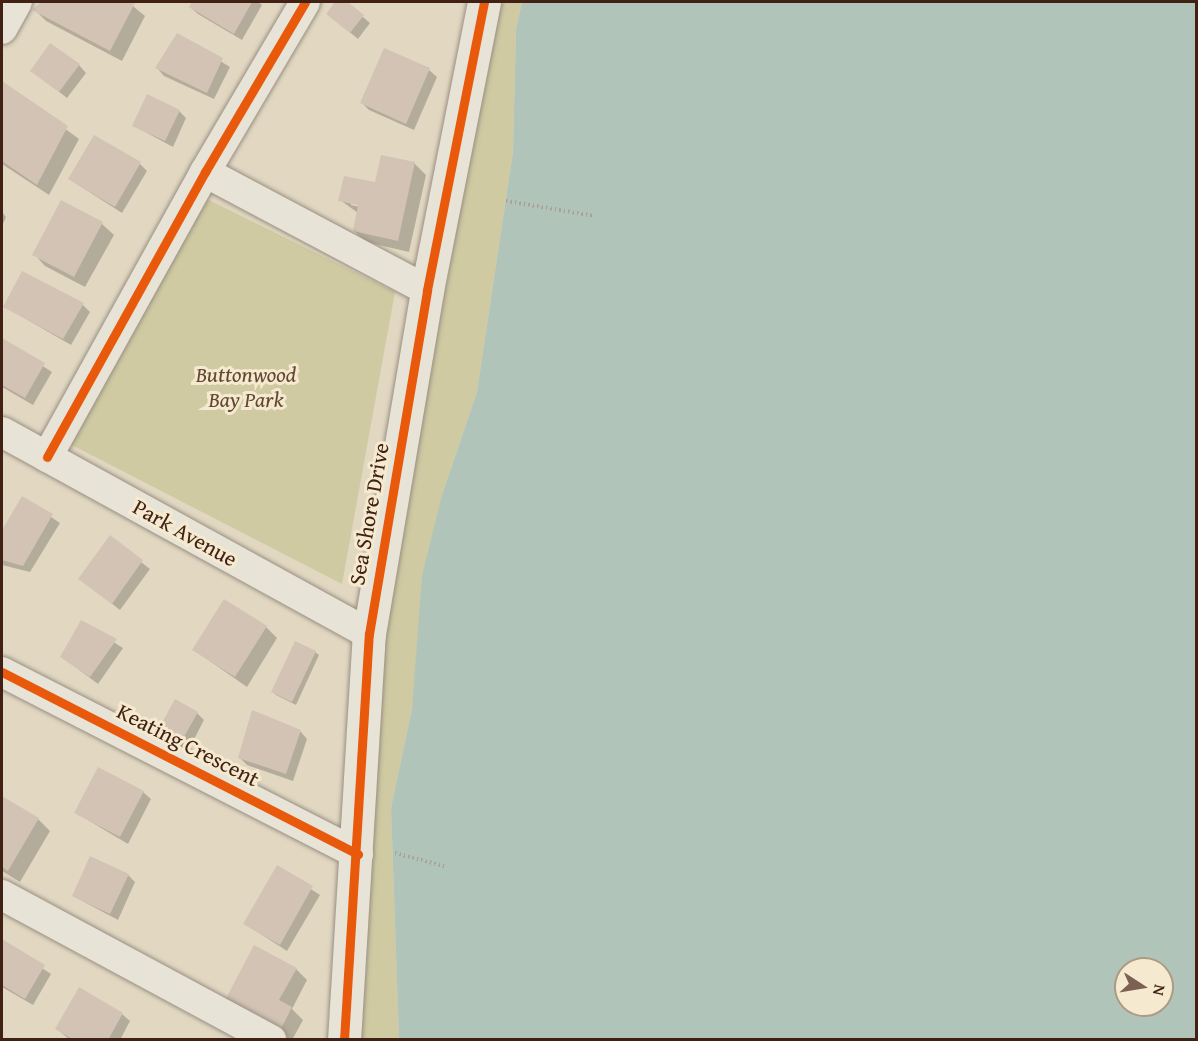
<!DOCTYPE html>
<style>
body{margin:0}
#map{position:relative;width:1198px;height:1041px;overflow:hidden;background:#e2d8c2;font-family:"Gentium Book Plus",serif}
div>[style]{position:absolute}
.green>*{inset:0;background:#cfcaa2}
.water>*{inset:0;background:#b1c4ba}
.shadow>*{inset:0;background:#0003}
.building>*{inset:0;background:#d2c3b4}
.path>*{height:4px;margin-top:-2px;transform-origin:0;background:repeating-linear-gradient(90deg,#aaa299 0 1.5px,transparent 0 4.5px)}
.roads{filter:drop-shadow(0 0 2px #998f82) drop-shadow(0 0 2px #998f82)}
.street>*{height:30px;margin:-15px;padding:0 15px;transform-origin:15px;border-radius:15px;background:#e8e3d7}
.secondary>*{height:33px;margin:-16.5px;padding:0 16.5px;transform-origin:16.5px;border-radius:16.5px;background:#e8e3d7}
.cycleway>*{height:9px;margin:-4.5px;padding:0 4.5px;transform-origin:4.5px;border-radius:4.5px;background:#e8590c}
span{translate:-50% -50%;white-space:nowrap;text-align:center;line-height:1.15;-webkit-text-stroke:6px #f5eacf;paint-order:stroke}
.park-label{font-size:22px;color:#624832;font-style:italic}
.street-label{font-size:22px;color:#422115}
.frame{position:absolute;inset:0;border:3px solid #422115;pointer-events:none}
.north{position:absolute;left:1114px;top:957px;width:60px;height:60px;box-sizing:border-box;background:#f5eacf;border:2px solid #ad9a85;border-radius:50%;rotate:102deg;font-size:16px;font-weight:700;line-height:24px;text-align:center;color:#422115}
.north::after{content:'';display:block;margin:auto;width:21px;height:27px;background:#7a6152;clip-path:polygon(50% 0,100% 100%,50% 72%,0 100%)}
</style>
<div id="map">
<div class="green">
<i style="clip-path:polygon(498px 2px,522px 2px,516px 29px,513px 152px,477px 392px,442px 495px,412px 709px,391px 808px,399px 1039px,361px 1040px,385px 620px)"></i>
<i style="clip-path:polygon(207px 199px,395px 292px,342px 584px,64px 441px)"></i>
</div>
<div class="water">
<i style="clip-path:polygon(evenodd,522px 2px,1196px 2px,1196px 1039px,399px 1039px,391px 808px,412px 709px,422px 576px,442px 495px,477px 392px,513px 152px,516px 29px,522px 2px,1126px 969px,1162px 969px,1162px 1005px,1126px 1005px,1126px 969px)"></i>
</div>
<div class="shadow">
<i style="clip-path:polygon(43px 2px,128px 2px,145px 16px,122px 61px,46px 21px,35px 10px)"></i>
<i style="clip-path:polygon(193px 2px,258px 2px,262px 5px,242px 40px,198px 14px,190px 7px)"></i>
<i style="clip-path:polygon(337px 2px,345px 2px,370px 23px,358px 39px,328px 14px)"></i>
<i style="clip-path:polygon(178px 35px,230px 67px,214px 99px,164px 76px,157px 68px)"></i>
<i style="clip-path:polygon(79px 65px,86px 73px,67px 98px,32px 71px)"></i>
<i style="clip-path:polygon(429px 70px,437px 77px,414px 130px,369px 110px,362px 103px)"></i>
<i style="clip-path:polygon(2px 82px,79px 139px,49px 195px,2px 164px)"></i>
<i style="clip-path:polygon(179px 111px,186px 118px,173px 147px,134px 126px)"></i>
<i style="clip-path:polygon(evenodd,414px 163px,426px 175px,409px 252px,366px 242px,354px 231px,358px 213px,340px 200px,414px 163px,351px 202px,365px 208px,351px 205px,351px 202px)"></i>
<i style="clip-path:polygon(140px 164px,147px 171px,122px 213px,69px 179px)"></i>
<i style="clip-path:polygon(62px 202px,102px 224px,114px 235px,85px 287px,45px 266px,34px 254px)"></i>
<i style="clip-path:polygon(2px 212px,6px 217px,2px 226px)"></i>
<i style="clip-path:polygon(83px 305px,90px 312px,71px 345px,5px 307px)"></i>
<i style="clip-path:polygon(2px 340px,52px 372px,33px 405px,2px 387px)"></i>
<i style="clip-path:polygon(23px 498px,60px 523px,30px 572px,2px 565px,2px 533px)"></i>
<i style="clip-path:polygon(110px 538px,150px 569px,120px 610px,80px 579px)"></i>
<i style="clip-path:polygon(81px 622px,123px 648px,98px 684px,62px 657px)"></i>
<i style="clip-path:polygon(266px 627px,277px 638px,247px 687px,194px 650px)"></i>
<i style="clip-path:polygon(315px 652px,319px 655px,296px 705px,276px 695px,273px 692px)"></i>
<i style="clip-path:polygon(197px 713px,204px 720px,188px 751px,159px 732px)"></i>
<i style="clip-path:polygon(300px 731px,307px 739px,293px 781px,247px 765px,240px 758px)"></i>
<i style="clip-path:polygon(143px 792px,151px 799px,128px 844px,76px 813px)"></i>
<i style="clip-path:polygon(2px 798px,38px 819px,50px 831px,20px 882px,2px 871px)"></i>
<i style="clip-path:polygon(277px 867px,320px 895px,287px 951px,245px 924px)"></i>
<i style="clip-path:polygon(128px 875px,135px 882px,118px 920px,73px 896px)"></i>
<i style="clip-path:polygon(2px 941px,51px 974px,33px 1005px,2px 987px)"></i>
<i style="clip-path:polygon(296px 969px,307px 980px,292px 1009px,303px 1020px,292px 1040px,279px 1040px,236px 1016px)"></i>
<i style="clip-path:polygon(122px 1014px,130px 1021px,120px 1040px,70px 1040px,57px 1029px)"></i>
</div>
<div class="building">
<i style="clip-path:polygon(41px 2px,131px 2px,135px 3px,110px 51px,32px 10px)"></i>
<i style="clip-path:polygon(192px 2px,252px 2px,234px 34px,189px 7px)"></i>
<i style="clip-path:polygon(335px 2px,348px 2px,364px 15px,350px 33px,326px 14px)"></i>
<i style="clip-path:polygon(177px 33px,223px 58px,207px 93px,155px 68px)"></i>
<i style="clip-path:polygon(50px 43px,80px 64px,59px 92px,30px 71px)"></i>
<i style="clip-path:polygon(384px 48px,430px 68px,406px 124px,360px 103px)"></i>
<i style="clip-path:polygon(2px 81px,68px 126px,37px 185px,2px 161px)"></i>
<i style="clip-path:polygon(147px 94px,180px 110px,165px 141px,132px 126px)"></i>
<i style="clip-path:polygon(94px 135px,141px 162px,115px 207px,68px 179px)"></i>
<i style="clip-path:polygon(381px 155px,415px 162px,398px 241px,353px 231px,358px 205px,338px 201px,344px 176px,375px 182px)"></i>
<i style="clip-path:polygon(61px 200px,103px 222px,74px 277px,32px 255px)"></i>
<i style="clip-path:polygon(22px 271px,84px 303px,63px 339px,3px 307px)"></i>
<i style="clip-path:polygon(2px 338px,45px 363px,25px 398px,2px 385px)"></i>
<i style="clip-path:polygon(22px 496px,53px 514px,23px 566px,2px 560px,2px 530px)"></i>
<i style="clip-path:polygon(110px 535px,143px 560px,112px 604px,78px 579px)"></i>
<i style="clip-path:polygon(224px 599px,267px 626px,235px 677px,192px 650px)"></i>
<i style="clip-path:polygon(81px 620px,117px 639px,90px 677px,60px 657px)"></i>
<i style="clip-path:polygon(295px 641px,316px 651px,292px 702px,271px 692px)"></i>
<i style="clip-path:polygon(175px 699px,198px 712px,180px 744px,157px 732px)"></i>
<i style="clip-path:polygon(252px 710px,301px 730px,286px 774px,238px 758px)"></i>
<i style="clip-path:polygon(98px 767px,144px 791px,120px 837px,74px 813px)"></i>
<i style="clip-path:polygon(2px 796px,39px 818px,8px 871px,2px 867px)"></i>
<i style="clip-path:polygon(90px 856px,129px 874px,110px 914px,72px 896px)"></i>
<i style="clip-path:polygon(277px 865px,313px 886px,280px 945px,243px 924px)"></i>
<i style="clip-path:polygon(2px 939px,45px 965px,25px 999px,2px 985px)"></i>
<i style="clip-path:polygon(254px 945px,297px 968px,279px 1000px,292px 1007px,278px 1035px,223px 1004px)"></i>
<i style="clip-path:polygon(79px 987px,123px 1013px,108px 1040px,74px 1040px,55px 1029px)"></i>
</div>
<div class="path">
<i style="left:506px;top:201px;width:90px;rotate:9.6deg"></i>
<i style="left:395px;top:853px;width:51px;rotate:14.9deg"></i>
</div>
<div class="roads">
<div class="street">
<i style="left:2px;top:29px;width:31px;rotate:-61deg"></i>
<i style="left:205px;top:172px;width:251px;rotate:28deg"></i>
<i style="left:2px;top:432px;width:419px;rotate:28.8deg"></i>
<i style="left:47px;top:457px;width:326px;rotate:-61deg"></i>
<i style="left:205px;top:172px;width:197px;rotate:-59.5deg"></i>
<i style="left:2px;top:672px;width:400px;rotate:27.1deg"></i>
<i style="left:2px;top:895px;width:306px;rotate:28.3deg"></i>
</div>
<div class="secondary">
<i style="left:344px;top:1040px;width:407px;rotate:-86.5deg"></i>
<i style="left:369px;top:634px;width:349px;rotate:-80.4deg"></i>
<i style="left:427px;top:290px;width:294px;rotate:-78.8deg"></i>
</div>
</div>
<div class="cycleway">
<i style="left:47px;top:457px;width:326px;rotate:-61deg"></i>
<i style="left:205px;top:172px;width:197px;rotate:-59.5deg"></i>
<i style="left:2px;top:672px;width:400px;rotate:27.1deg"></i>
<i style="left:344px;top:1040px;width:407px;rotate:-86.5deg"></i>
<i style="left:369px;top:634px;width:349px;rotate:-80.4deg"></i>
<i style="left:427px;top:290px;width:294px;rotate:-78.8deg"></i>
</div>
<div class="park-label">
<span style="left:246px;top:387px">Buttonwood<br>Bay Park</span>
</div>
<div class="street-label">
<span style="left:369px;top:514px;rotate:-80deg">Sea Shore Drive</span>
<span style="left:185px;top:533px;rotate:29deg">Park Avenue</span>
<span style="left:188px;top:745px;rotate:27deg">Keating Crescent</span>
</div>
<div class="frame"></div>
<div class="north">N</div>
</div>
